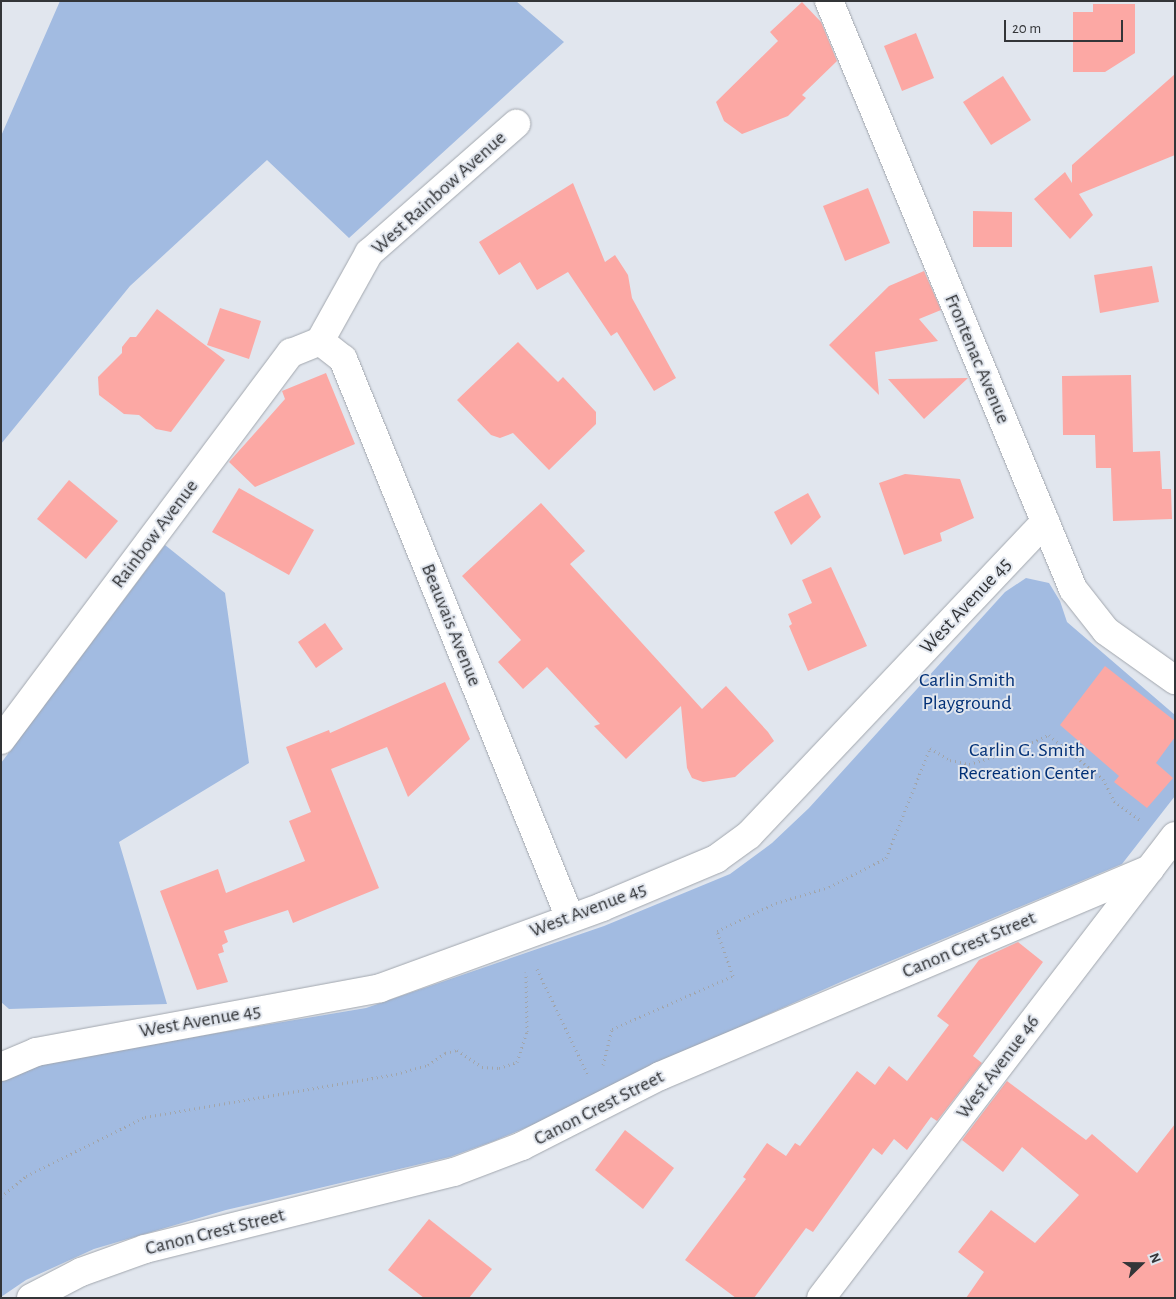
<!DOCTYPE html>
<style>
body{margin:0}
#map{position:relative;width:1176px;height:1299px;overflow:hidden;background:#e1e6ee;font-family:"Alegreya Sans",sans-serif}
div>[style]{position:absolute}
.green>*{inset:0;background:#a2bbe1}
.building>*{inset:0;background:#fca8a4}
.path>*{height:3px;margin-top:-1.5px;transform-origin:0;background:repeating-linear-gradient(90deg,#a1a5ab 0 1px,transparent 0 5px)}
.roads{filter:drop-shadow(0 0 1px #a2a7ae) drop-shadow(0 0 1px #a2a7ae)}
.minor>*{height:28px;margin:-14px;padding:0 14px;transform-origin:14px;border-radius:14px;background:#fff}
span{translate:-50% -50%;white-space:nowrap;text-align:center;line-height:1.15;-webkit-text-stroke:4px #e1e6ee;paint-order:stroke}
.street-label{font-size:20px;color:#333538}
.park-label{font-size:20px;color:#002f76}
.frame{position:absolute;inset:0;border:2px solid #333538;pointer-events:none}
.north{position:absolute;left:1116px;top:1239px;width:50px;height:50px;-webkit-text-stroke:4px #e1e6ee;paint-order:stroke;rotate:68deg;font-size:14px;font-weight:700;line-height:20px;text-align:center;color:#333538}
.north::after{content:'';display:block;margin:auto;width:18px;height:22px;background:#333538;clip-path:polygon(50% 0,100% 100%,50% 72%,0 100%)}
.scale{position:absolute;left:1004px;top:20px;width:119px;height:22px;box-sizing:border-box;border:2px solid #333538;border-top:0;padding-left:6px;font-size:15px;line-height:18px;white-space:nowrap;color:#333538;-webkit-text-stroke:4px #e1e6ee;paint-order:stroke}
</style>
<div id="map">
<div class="green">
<i style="clip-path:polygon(60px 1px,516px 1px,564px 42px,349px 238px,267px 160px,130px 286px,1px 444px,1px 136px)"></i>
<i style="clip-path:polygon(165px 545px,225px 593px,249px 763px,119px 842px,167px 1004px,9px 1009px,1px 1002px,1px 763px)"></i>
<i style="clip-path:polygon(1026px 578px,1049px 583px,1060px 601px,1067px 622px,1175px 715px,1175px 796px,1122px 864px,843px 981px,668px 1059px,587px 1102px,494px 1141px,450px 1157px,226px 1210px,94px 1249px,26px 1280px,1px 1297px,1px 1082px,10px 1074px,33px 1064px,366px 1008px,604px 926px,730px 874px,772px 843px,809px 808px,1005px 592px)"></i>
</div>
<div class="building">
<i style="clip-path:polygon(802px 2px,821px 22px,837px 61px,802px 95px,806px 98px,788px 116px,742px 134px,724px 121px,716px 102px,778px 41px,770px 32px)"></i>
<i style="clip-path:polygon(1093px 4px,1135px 4px,1135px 53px,1105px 72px,1073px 72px,1073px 12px,1093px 12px)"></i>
<i style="clip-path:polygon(916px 33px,934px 78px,902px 91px,884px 46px)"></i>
<i style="clip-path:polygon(1175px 74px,1175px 155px,1079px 194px,1093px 215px,1070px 239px,1034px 199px,1065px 172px,1072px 183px,1072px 165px)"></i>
<i style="clip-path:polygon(1003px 76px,1031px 120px,991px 145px,963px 102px)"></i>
<i style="clip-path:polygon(573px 183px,605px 262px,615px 255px,628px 275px,632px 298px,676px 378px,654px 391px,617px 332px,611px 336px,568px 272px,537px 290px,520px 262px,499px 275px,479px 242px)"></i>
<i style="clip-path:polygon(868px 188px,890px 243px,845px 261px,823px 206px)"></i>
<i style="clip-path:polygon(973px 211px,1012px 212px,1012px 247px,973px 247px)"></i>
<i style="clip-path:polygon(1152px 266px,1159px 302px,1100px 313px,1094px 275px)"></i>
<i style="clip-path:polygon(924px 271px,941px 310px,919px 319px,938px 341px,875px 352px,879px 395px,829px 345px,889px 286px)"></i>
<i style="clip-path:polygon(220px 308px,261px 321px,249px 359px,207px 345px)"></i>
<i style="clip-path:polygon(157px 309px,225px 360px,171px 432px,156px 429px,139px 415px,124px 414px,99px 395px,98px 377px,122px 353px,122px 347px,130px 337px,136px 337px)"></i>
<i style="clip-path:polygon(518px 342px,558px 382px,563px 377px,596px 412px,596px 424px,549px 470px,513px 433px,500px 438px,491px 435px,457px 400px)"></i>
<i style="clip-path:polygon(326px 373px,355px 444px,255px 487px,229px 462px,285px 399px,282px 391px)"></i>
<i style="clip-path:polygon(1131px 375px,1133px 452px,1160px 451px,1162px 489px,1171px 489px,1172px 519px,1113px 521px,1111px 468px,1096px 468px,1095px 435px,1063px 435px,1062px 376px)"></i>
<i style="clip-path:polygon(968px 378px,924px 419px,888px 379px)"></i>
<i style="clip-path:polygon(905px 474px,960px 479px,974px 518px,940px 533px,942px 541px,904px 555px,879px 483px)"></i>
<i style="clip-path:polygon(69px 480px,118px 521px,86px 559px,37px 519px)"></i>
<i style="clip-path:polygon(239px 488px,314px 530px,289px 575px,212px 532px)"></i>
<i style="clip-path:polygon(808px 493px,821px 517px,791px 545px,774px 512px)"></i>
<i style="clip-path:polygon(541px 503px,585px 551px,570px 564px,702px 709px,726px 686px,768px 732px,774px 741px,735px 777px,703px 782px,692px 778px,687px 768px,681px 706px,626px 759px,594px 726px,600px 724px,547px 667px,523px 689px,498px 662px,521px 640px,462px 576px)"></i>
<i style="clip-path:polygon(831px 567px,867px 646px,808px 671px,789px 626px,792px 624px,788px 614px,812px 603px,802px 580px)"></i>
<i style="clip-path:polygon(325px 623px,343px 649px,316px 668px,298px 642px)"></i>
<i style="clip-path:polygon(1105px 666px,1175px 721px,1175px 737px,1156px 763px,1173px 778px,1147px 808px,1114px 782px,1119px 776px,1060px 725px)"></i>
<i style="clip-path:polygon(445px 682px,470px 739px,408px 797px,387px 747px,331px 769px,379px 888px,293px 923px,288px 910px,224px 931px,228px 942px,222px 945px,224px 952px,218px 954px,228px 982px,197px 990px,160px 891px,218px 869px,226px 893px,305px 861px,289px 821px,311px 812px,286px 747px,329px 730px,330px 733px)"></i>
<i style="clip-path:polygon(1018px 942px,1043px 962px,973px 1056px,982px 1063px,937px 1121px,931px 1117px,907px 1150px,894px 1139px,882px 1155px,873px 1148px,813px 1232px,806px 1228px,754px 1298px,736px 1298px,685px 1260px,746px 1179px,743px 1177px,767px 1143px,786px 1156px,795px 1143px,800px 1146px,857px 1071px,875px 1085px,889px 1066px,907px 1081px,949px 1025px,937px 1016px,979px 960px)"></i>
<i style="clip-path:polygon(1007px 1081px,1086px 1140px,1092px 1134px,1137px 1173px,1175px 1124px,1175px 1298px,966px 1298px,984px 1272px,958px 1252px,991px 1210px,1035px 1243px,1079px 1195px,1022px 1147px,1003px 1172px,962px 1140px)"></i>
<i style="clip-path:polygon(625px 1130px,674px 1168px,643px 1209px,595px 1170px)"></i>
<i style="clip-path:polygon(429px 1219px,492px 1269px,469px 1298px,424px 1298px,388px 1270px)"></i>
</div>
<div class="path">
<i style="left:537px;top:969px;width:118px;rotate:64.3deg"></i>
<i style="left:603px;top:1065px;width:37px;rotate:-76deg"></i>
<i style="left:612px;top:1029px;width:132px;rotate:-23.7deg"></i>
<i style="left:733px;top:976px;width:48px;rotate:-109.6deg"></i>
<i style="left:717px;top:931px;width:65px;rotate:-25.4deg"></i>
<i style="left:776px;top:903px;width:55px;rotate:-16.8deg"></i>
<i style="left:829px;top:887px;width:64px;rotate:-27deg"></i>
<i style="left:886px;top:858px;width:118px;rotate:-68.2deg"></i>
<i style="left:930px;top:748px;width:23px;rotate:31deg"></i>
<i style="left:950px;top:760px;width:19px;rotate:12deg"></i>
<i style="left:969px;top:764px;width:47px;rotate:-16.1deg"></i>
<i style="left:1014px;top:751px;width:38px;rotate:-25deg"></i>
<i style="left:1049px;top:735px;width:70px;rotate:39.2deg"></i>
<i style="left:1103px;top:779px;width:25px;rotate:63deg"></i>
<i style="left:1114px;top:801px;width:34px;rotate:36deg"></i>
<i style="left:1px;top:1197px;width:33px;rotate:-40deg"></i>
<i style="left:26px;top:1176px;width:133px;rotate:-26.4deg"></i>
<i style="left:145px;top:1117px;width:255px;rotate:-9.7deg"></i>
<i style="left:396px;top:1074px;width:33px;rotate:-16deg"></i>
<i style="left:428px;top:1065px;width:21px;rotate:-35deg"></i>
<i style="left:445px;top:1053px;width:12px;rotate:-14deg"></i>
<i style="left:457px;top:1050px;width:30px;rotate:34deg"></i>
<i style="left:482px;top:1067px;width:17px;rotate:3deg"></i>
<i style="left:499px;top:1068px;width:19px;rotate:-18deg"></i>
<i style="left:517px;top:1062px;width:32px;rotate:-72deg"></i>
<i style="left:527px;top:1032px;width:60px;rotate:-91deg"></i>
</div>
<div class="roads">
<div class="minor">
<i style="left:829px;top:1px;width:637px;rotate:67.46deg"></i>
<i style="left:1073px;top:589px;width:53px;rotate:51.8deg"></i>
<i style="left:1106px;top:631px;width:85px;rotate:35.4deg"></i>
<i style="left:320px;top:341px;width:29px;rotate:38deg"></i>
<i style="left:343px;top:359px;width:603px;rotate:67.9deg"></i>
<i style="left:320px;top:341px;width:101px;rotate:-60.9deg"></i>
<i style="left:369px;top:253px;width:196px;rotate:-41.3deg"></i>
<i style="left:1px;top:740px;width:484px;rotate:-53.2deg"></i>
<i style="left:291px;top:353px;width:31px;rotate:-22deg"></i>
<i style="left:1px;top:1067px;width:38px;rotate:-23deg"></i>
<i style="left:36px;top:1052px;width:350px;rotate:-10.5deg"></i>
<i style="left:380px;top:988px;width:236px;rotate:-20deg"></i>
<i style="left:602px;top:907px;width:124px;rotate:-22.8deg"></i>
<i style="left:716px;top:859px;width:41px;rotate:-36deg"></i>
<i style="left:749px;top:835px;width:431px;rotate:-46.6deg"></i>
<i style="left:31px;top:1298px;width:56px;rotate:-27.5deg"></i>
<i style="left:81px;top:1272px;width:68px;rotate:-19.8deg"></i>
<i style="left:145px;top:1249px;width:318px;rotate:-14deg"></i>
<i style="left:454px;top:1172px;width:73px;rotate:-20.9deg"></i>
<i style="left:522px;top:1146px;width:155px;rotate:-26.9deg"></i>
<i style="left:660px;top:1076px;width:532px;rotate:-22.9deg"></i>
<i style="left:821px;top:1298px;width:582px;rotate:-52.54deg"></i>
</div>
</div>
<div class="street-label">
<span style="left:439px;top:193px;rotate:-42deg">West Rainbow Avenue</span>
<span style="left:977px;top:359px;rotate:67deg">Frontenac Avenue</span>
<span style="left:155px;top:534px;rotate:-53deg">Rainbow Avenue</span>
<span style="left:966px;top:606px;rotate:-47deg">West Avenue 45</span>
<span style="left:451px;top:625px;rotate:68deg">Beauvais Avenue</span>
<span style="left:588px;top:910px;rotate:-21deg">West Avenue 45</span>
<span style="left:969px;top:945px;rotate:-23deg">Canon Crest Street</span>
<span style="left:200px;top:1021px;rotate:-10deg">West Avenue 45</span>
<span style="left:998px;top:1067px;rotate:-53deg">West Avenue 46</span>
<span style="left:599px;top:1108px;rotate:-27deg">Canon Crest Street</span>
<span style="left:215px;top:1232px;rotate:-14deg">Canon Crest Street</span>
</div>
<div class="park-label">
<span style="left:967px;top:692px">Carlin Smith<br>Playground</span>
<span style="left:1027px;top:762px">Carlin G. Smith<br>Recreation Center</span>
</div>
<div class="frame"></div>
<div class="north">N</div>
<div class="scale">20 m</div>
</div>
